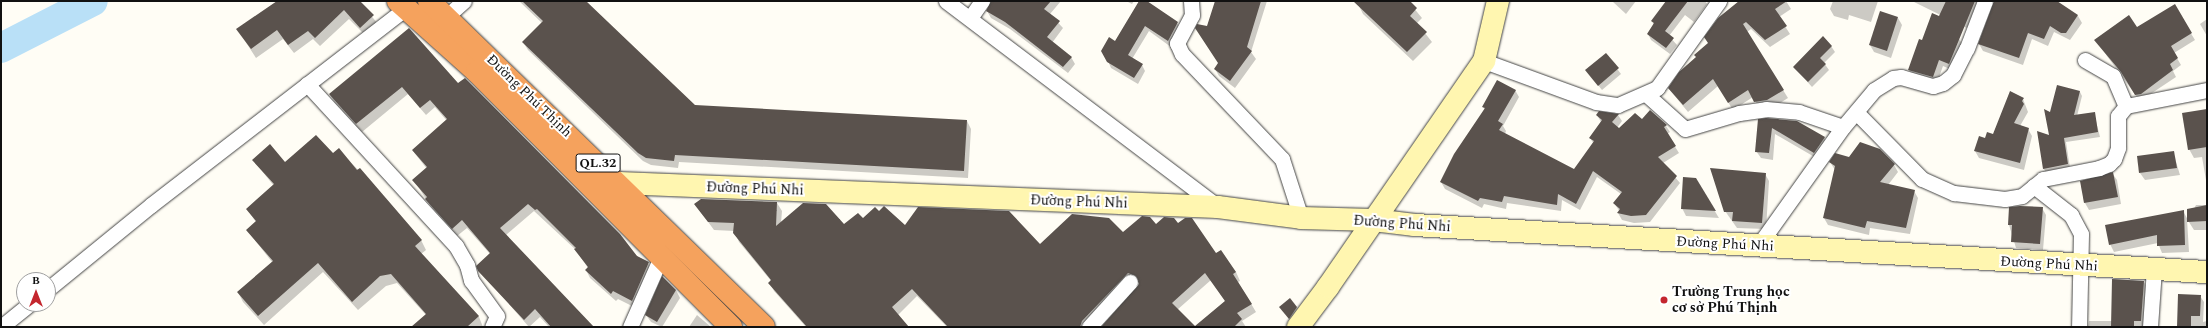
<!DOCTYPE html>
<meta charset="utf-8">
<style>
body{margin:0}
#map{position:relative;width:2208px;height:328px;overflow:hidden;background:#fffdf5;font-family:Spectral,serif}
div>[style]{position:absolute}
.shadow>*{inset:0;background:#0003}
.river>*{height:30px;margin:-15px;padding:0 15px;transform-origin:15px;border-radius:15px;background:#b9e0f7}
.building>*{inset:0;background:#5a524d}
.roads{filter:drop-shadow(0 0 1px #444) drop-shadow(0 0 1px #444)}
.street>*{height:15px;margin:-7.5px;padding:0 7.5px;transform-origin:7.5px;border-radius:7.5px;background:#fff}
.secondary>*{height:22px;margin:-11px;padding:0 11px;transform-origin:11px;border-radius:11px;background:#fff6b0}
.highway>*{height:22px;margin:-11px;padding:0 11px;transform-origin:11px;border-radius:11px;background:#f5a25d}
.dots>*{width:11px;height:11px;translate:-50% -50%;box-sizing:border-box;border:2px solid #fff;border-radius:50%}
span{translate:-50% -50%;white-space:nowrap;text-align:center;line-height:1.15;-webkit-text-stroke:4px #fff;paint-order:stroke}
.shield-label span{padding:1px 3px;background:#fff;border:1px solid;border-radius:3px;-webkit-text-stroke-width:0}
.shield-label{font-size:13px;color:#111;font-weight:700}
.street-label{font-size:14px;color:#111}
.poi-label{font-size:14px;color:#111;font-weight:700}
.left{translate:0 -50%;text-align:left}
.frame{position:absolute;inset:0;border:2px solid #111;pointer-events:none}
.north{position:absolute;left:16px;top:272px;width:40px;height:40px;box-sizing:border-box;background:#fff;border:1px solid #a0a0a0;border-radius:50%;rotate:0deg;font-size:11px;font-weight:700;line-height:16px;text-align:center;color:#111}
.north::after{content:'';display:block;margin:auto;width:14px;height:18px;background:#c4262e;clip-path:polygon(50% 0,100% 100%,50% 72%,0 100%)}
</style>
<div id="map">
<div class="shadow">
<i style="clip-path:polygon(300px 1px,359px 1px,378px 24px,366px 36px,349px 19px,320px 46px,313px 39px,294px 53px,283px 39px,256px 58px,238px 30px)"></i>
<i style="clip-path:polygon(519px 1px,584px 1px,694px 106px,967px 121px,971px 129px,968px 178px,679px 162px,678px 168px,651px 165px,643px 161px,528px 50px,523px 42px,542px 23px)"></i>
<i style="clip-path:polygon(992px 1px,1061px 1px,1050px 14px,1063px 28px,1052px 43px,1071px 57px,1075px 64px,1068px 73px,1010px 29px,991px 18px,987px 11px)"></i>
<i style="clip-path:polygon(1126px 1px,1134px 1px,1132px 4px)"></i>
<i style="clip-path:polygon(1141px 1px,1145px 1px,1177px 23px,1181px 29px,1171px 47px,1149px 31px,1132px 59px,1142px 65px,1145px 71px,1138px 84px,1111px 68px,1108px 61px,1115px 42px)"></i>
<i style="clip-path:polygon(1216px 1px,1267px 1px,1251px 52px,1256px 59px,1235px 88px,1219px 76px,1215px 69px,1219px 64px,1207px 27px)"></i>
<i style="clip-path:polygon(1361px 1px,1408px 1px,1422px 18px,1417px 23px,1432px 42px,1413px 61px,1363px 14px,1358px 4px)"></i>
<i style="clip-path:polygon(1612px 1px,1636px 1px,1626px 14px)"></i>
<i style="clip-path:polygon(1667px 1px,1705px 1px,1707px 4px,1694px 22px,1685px 15px,1669px 36px,1677px 45px,1670px 54px,1651px 40px,1648px 34px,1654px 25px,1652px 21px)"></i>
<i style="clip-path:polygon(1740px 1px,1786px 1px,1791px 9px,1779px 17px,1790px 34px,1770px 47px,1751px 29px,1747px 32px,1788px 98px,1772px 108px,1760px 109px,1753px 97px,1733px 110px,1718px 86px,1688px 112px,1669px 89px,1709px 44px)"></i>
<i style="clip-path:polygon(1833px 1px,1878px 1px,1871px 22px,1849px 15px,1848px 20px,1834px 16px,1830px 9px)"></i>
<i style="clip-path:polygon(1912px 1px,1985px 1px,1971px 30px)"></i>
<i style="clip-path:polygon(1995px 1px,2046px 1px,2078px 16px,2082px 23px,2070px 40px,2054px 32px,2048px 46px,2032px 39px,2023px 65px,1983px 51px,1979px 44px)"></i>
<i style="clip-path:polygon(2174px 6px,2195px 40px,2174px 53px,2181px 65px,2173px 71px,2176px 77px,2140px 101px,2096px 41px,2137px 28px)"></i>
<i style="clip-path:polygon(1898px 18px,1902px 25px,1891px 58px,1874px 52px,1870px 45px)"></i>
<i style="clip-path:polygon(2207px 19px,2207px 36px,2200px 24px)"></i>
<i style="clip-path:polygon(409px 29px,458px 85px,637px 256px,648px 263px,653px 271px,636px 308px,618px 299px,616px 301px,590px 278px,586px 270px,588px 268px,576px 250px,534px 211px,506px 235px,591px 327px,549px 327px,540px 317px,529px 327px,479px 270px,490px 254px,467px 228px,457px 236px,431px 207px,414px 180px,427px 169px,413px 151px,447px 121px,435px 107px,426px 115px,408px 94px,362px 132px,335px 103px,330px 95px)"></i>
<i style="clip-path:polygon(1958px 37px,1962px 44px,1952px 70px,1943px 66px,1937px 83px,1913px 76px,1909px 70px)"></i>
<i style="clip-path:polygon(1831px 46px,1835px 52px,1824px 63px,1829px 70px,1812px 87px,1794px 67px)"></i>
<i style="clip-path:polygon(1606px 54px,1621px 74px,1602px 90px,1586px 70px)"></i>
<i style="clip-path:polygon(2058px 86px,2080px 92px,2082px 96px,2077px 116px,2094px 113px,2100px 137px,2066px 142px,2070px 168px,2046px 173px,2044px 169px,2050px 137px,2051px 113px)"></i>
<i style="clip-path:polygon(1515px 90px,1519px 97px,1503px 126px,1506px 131px,1505px 134px,1574px 170px,1594px 144px,1590px 138px,1601px 122px,1597px 115px,1618px 115px,1622px 121px,1617px 128px,1619px 129px,1643px 120px,1650px 111px,1666px 126px,1670px 132px,1667px 134px,1679px 153px,1663px 163px,1680px 183px,1650px 222px,1634px 223px,1622px 220px,1618px 213px,1620px 212px,1614px 203px,1621px 194px,1597px 177px,1580px 210px,1562px 200px,1561px 211px,1507px 203px,1506px 209px,1484px 204px,1482px 208px,1445px 189px,1441px 182px,1485px 110px,1483px 107px)"></i>
<i style="clip-path:polygon(2023px 99px,2028px 112px,2020px 126px,2028px 129px,2032px 136px,2024px 170px,1979px 158px,1975px 151px,1986px 139px,1994px 135px)"></i>
<i style="clip-path:polygon(2207px 110px,2207px 186px,2202px 157px,2194px 158px,2189px 149px)"></i>
<i style="clip-path:polygon(1759px 120px,1824px 137px,1828px 144px,1818px 159px,1775px 134px,1773px 160px,1761px 158px,1756px 151px)"></i>
<i style="clip-path:polygon(339px 150px,388px 201px,421px 240px,426px 250px,421px 254px,479px 317px,483px 327px,413px 327px,426px 315px,397px 283px,386px 286px,358px 310px,323px 272px,264px 325px,243px 302px,238px 292px,272px 262px,247px 230px,256px 222px,247px 209px,274px 186px,253px 160px,285px 163px,333px 155px)"></i>
<i style="clip-path:polygon(2173px 152px,2180px 175px,2145px 180px,2140px 173px)"></i>
<i style="clip-path:polygon(1849px 158px,1894px 165px,1898px 172px,1888px 185px,1914px 191px,1918px 198px,1910px 234px,1870px 228px,1869px 235px,1828px 225px,1824px 218px,1835px 170px,1830px 162px)"></i>
<i style="clip-path:polygon(2112px 173px,2117px 180px,2121px 204px,2089px 210px,2085px 203px,2081px 182px)"></i>
<i style="clip-path:polygon(1765px 174px,1769px 181px,1766px 229px,1737px 228px,1725px 211px)"></i>
<i style="clip-path:polygon(1695px 179px,1719px 218px,1686px 216px,1682px 208px)"></i>
<i style="clip-path:polygon(777px 203px,782px 211px,781px 223px,844px 226px,879px 212px,905px 226px,1040px 245px,1122px 233px,1155px 225px,1177px 224px,1216px 254px,1220px 251px,1236px 272px,1240px 281px,1238px 282px,1256px 312px,1242px 321px,1246px 327px,1195px 327px,1225px 301px,1211px 280px,1177px 310px,1194px 327px,1103px 327px,1138px 289px,1139px 282px,1132px 281px,1089px 327px,947px 327px,917px 296px,898px 315px,907px 327px,806px 327px,774px 291px,770px 283px,772px 282px,739px 242px,734px 231px,714px 230px,695px 204px)"></i>
<i style="clip-path:polygon(2196px 205px,2207px 205px,2207px 230px,2194px 230px,2187px 219px,2189px 252px,2162px 253px,2158px 243px,2114px 252px,2110px 244px,2183px 211px,2188px 220px)"></i>
<i style="clip-path:polygon(2042px 208px,2046px 215px,2043px 250px,2016px 248px,2009px 225px)"></i>
<i style="clip-path:polygon(2144px 282px,2148px 289px,2145px 327px,2088px 327px,2089px 321px,2112px 321px)"></i>
<i style="clip-path:polygon(676px 290px,680px 298px,662px 327px,651px 322px,646px 315px)"></i>
<i style="clip-path:polygon(2200px 296px,2204px 302px,2203px 322px,2207px 321px,2207px 327px,2178px 327px)"></i>
<i style="clip-path:polygon(1280px 307px,1297px 307px,1299px 311px,1291px 321px)"></i>
<i style="clip-path:polygon(697px 315px,711px 327px,689px 327px)"></i>
</div>
<div class="river">
<i style="left:1px;top:48px;width:103px;rotate:-27.1deg"></i>
</div>
<div class="building">
<i style="clip-path:polygon(277px 1px,360px 1px,374px 15px,360px 28px,344px 10px,315px 38px,308px 31px,288px 45px,277px 30px,251px 49px,236px 29px)"></i>
<i style="clip-path:polygon(522px 1px,586px 1px,695px 105px,967px 120px,964px 171px,675px 155px,674px 161px,646px 158px,638px 153px,522px 42px,543px 21px)"></i>
<i style="clip-path:polygon(991px 1px,1051px 1px,1044px 9px,1060px 21px,1047px 37px,1072px 57px,1063px 67px,1005px 22px,986px 11px)"></i>
<i style="clip-path:polygon(1139px 1px,1147px 1px,1178px 22px,1168px 41px,1145px 26px,1128px 55px,1143px 64px,1134px 78px,1107px 62px,1101px 51px,1109px 37px,1115px 41px)"></i>
<i style="clip-path:polygon(1215px 1px,1261px 1px,1247px 47px,1252px 51px,1230px 81px,1214px 69px,1218px 63px,1195px 28px,1197px 24px,1207px 26px)"></i>
<i style="clip-path:polygon(1353px 1px,1410px 1px,1417px 8px,1410px 16px,1427px 32px,1407px 52px)"></i>
<i style="clip-path:polygon(1666px 1px,1688px 1px,1665px 31px,1674px 38px,1666px 48px,1647px 34px,1654px 23px,1651px 21px)"></i>
<i style="clip-path:polygon(1739px 1px,1787px 1px,1775px 9px,1787px 26px,1765px 40px,1746px 22px,1743px 24px,1784px 90px,1767px 100px,1754px 102px,1748px 90px,1728px 103px,1713px 79px,1683px 105px,1668px 88px,1679px 72px,1696px 57px,1694px 55px,1708px 43px,1704px 37px,1718px 18px)"></i>
<i style="clip-path:polygon(1946px 1px,1975px 1px,1949px 64px,1939px 60px,1933px 77px,1908px 70px,1919px 39px,1922px 40px,1932px 13px,1939px 16px)"></i>
<i style="clip-path:polygon(1994px 1px,2057px 1px,2078px 15px,2066px 33px,2061px 33px,2050px 26px,2044px 39px,2028px 33px,2019px 58px,1978px 44px)"></i>
<i style="clip-path:polygon(2175px 4px,2192px 33px,2171px 46px,2178px 58px,2170px 64px,2173px 70px,2141px 94px,2135px 95px,2121px 72px,2094px 40px,2129px 15px,2137px 27px)"></i>
<i style="clip-path:polygon(1880px 11px,1898px 17px,1887px 51px,1869px 45px)"></i>
<i style="clip-path:polygon(409px 28px,458px 83px,465px 78px,468px 81px,620px 234px,637px 256px,649px 262px,632px 301px,613px 291px,611px 294px,585px 270px,588px 267px,574px 249px,576px 248px,537px 209px,535px 210px,528px 204px,500px 228px,594px 327px,551px 327px,535px 309px,524px 320px,478px 271px,476px 266px,490px 253px,462px 220px,452px 229px,425px 199px,427px 197px,412px 180px,427px 167px,412px 150px,447px 119px,430px 100px,420px 108px,402px 87px,356px 124px,329px 94px)"></i>
<i style="clip-path:polygon(1823px 36px,1832px 46px,1820px 58px,1826px 64px,1808px 82px,1793px 67px)"></i>
<i style="clip-path:polygon(1606px 53px,1619px 68px,1598px 86px,1585px 70px)"></i>
<i style="clip-path:polygon(1497px 80px,1516px 90px,1498px 121px,1503px 124px,1499px 130px,1574px 169px,1594px 141px,1589px 138px,1602px 120px,1596px 115px,1599px 111px,1619px 114px,1612px 122px,1619px 128px,1635px 113px,1642px 119px,1650px 110px,1667px 125px,1664px 127px,1676px 146px,1658px 157px,1677px 176px,1646px 215px,1631px 216px,1617px 213px,1620px 209px,1613px 203px,1622px 192px,1593px 171px,1576px 204px,1558px 194px,1557px 205px,1504px 196px,1502px 202px,1480px 198px,1478px 201px,1440px 182px,1454px 154px,1485px 108px,1482px 107px)"></i>
<i style="clip-path:polygon(2057px 85px,2080px 91px,2074px 115px,2095px 112px,2098px 132px,2064px 138px,2068px 164px,2043px 169px,2037px 131px,2049px 135px,2044px 109px,2050px 112px)"></i>
<i style="clip-path:polygon(2010px 91px,2024px 98px,2022px 101px,2024px 104px,2014px 123px,2029px 128px,2020px 163px,1974px 151px,1979px 136px,1985px 138px,1987px 132px,1993px 134px)"></i>
<i style="clip-path:polygon(2207px 109px,2207px 147px,2188px 150px,2182px 113px)"></i>
<i style="clip-path:polygon(1766px 118px,1797px 121px,1825px 137px,1814px 153px,1772px 128px,1769px 153px,1755px 152px,1758px 119px)"></i>
<i style="clip-path:polygon(316px 135px,333px 153px,339px 148px,357px 170px,360px 168px,422px 240px,415px 246px,479px 316px,467px 327px,411px 327px,426px 314px,391px 274px,380px 276px,352px 302px,318px 263px,258px 316px,237px 292px,273px 261px,246px 230px,256px 221px,246px 209px,274px 184px,252px 160px,270px 144px,285px 162px)"></i>
<i style="clip-path:polygon(1860px 142px,1880px 149px,1895px 164px,1880px 182px,1915px 190px,1906px 228px,1867px 221px,1865px 228px,1823px 218px,1835px 166px,1829px 162px,1835px 153px,1849px 157px)"></i>
<i style="clip-path:polygon(2174px 151px,2177px 168px,2139px 173px,2137px 156px)"></i>
<i style="clip-path:polygon(1710px 168px,1766px 173px,1762px 223px,1732px 221px,1733px 212px,1724px 212px)"></i>
<i style="clip-path:polygon(2113px 172px,2118px 197px,2084px 203px,2080px 181px)"></i>
<i style="clip-path:polygon(1683px 177px,1696px 178px,1716px 211px,1681px 209px)"></i>
<i style="clip-path:polygon(evenodd,701px 199px,777px 202px,776px 226px,803px 203px,826px 204px,844px 224px,858px 213px,863px 218px,875px 207px,879px 211px,884px 206px,905px 225px,918px 207px,1009px 211px,1040px 244px,1072px 214px,1109px 218px,1123px 232px,1142px 216px,1150px 217px,1156px 224px,1164px 217px,1174px 218px,1178px 223px,1185px 218px,1192px 218px,1216px 253px,1221px 250px,1236px 272px,1233px 274px,1252px 304px,1237px 313px,1242px 319px,1234px 327px,1101px 327px,1139px 284px,1136px 276px,1128px 273px,1082px 321px,1080px 327px,948px 327px,912px 289px,892px 307px,909px 327px,807px 327px,768px 283px,771px 280px,733px 233px,734px 223px,708px 222px,694px 204px,701px 199px,1205px 273px,1225px 301px,1195px 326px,1172px 303px,1205px 273px)"></i>
<i style="clip-path:polygon(2207px 205px,2207px 221px,2187px 222px,2187px 209px)"></i>
<i style="clip-path:polygon(2020px 206px,2043px 207px,2040px 244px,2011px 242px,2012px 225px,2008px 225px,2009px 207px)"></i>
<i style="clip-path:polygon(2184px 210px,2185px 245px,2157px 246px,2157px 235px,2109px 245px,2105px 225px)"></i>
<i style="clip-path:polygon(662px 276px,676px 290px,657px 322px,645px 315px)"></i>
<i style="clip-path:polygon(2112px 279px,2144px 281px,2141px 321px,2134px 321px,2134px 327px,2111px 327px)"></i>
<i style="clip-path:polygon(2178px 294px,2201px 295px,2200px 316px,2191px 316px,2191px 327px,2177px 327px)"></i>
<i style="clip-path:polygon(1290px 298px,1297px 307px,1289px 319px,1279px 307px)"></i>
</div>
<div class="roads">
<div class="street">
<i style="left:946px;top:1px;width:341px;rotate:37.1deg"></i>
<i style="left:1191px;top:1px;width:14px;rotate:86deg"></i>
<i style="left:1192px;top:15px;width:32px;rotate:118deg"></i>
<i style="left:1177px;top:43px;width:12px;rotate:66deg"></i>
<i style="left:1182px;top:54px;width:145px;rotate:46.4deg"></i>
<i style="left:1282px;top:159px;width:62px;rotate:72.1deg"></i>
<i style="left:446px;top:17px;width:24px;rotate:-42deg"></i>
<i style="left:970px;top:18px;width:21px;rotate:-55deg"></i>
<i style="left:2085px;top:60px;width:32px;rotate:30deg"></i>
<i style="left:2113px;top:76px;width:33px;rotate:67deg"></i>
<i style="left:1484px;top:61px;width:119px;rotate:20.1deg"></i>
<i style="left:1596px;top:102px;width:22px;rotate:8deg"></i>
<i style="left:1618px;top:105px;width:43px;rotate:-23.6deg"></i>
<i style="left:1657px;top:88px;width:107px;rotate:-54.5deg"></i>
<i style="left:307px;top:84px;width:220px;rotate:47.4deg"></i>
<i style="left:456px;top:246px;width:22px;rotate:60deg"></i>
<i style="left:467px;top:265px;width:16px;rotate:75deg"></i>
<i style="left:471px;top:280px;width:44px;rotate:54.2deg"></i>
<i style="left:497px;top:316px;width:12px;rotate:114deg"></i>
<i style="left:1646px;top:94px;width:52px;rotate:41.9deg"></i>
<i style="left:1685px;top:129px;width:56px;rotate:-16.5deg"></i>
<i style="left:1739px;top:113px;width:27px;rotate:-8deg"></i>
<i style="left:1766px;top:109px;width:33px;rotate:5deg"></i>
<i style="left:1799px;top:112px;width:46px;rotate:18.8deg"></i>
<i style="left:1856px;top:112px;width:94px;rotate:45.4deg"></i>
<i style="left:1922px;top:179px;width:35px;rotate:24deg"></i>
<i style="left:1954px;top:193px;width:51px;rotate:6.7deg"></i>
<i style="left:2005px;top:199px;width:17px;rotate:-10deg"></i>
<i style="left:2022px;top:196px;width:27px;rotate:-39deg"></i>
<i style="left:2043px;top:179px;width:57px;rotate:-11.1deg"></i>
<i style="left:2099px;top:168px;width:11px;rotate:-22deg"></i>
<i style="left:2109px;top:164px;width:7px;rotate:-45deg"></i>
<i style="left:2114px;top:159px;width:12px;rotate:-70deg"></i>
<i style="left:2118px;top:148px;width:32px;rotate:-90deg"></i>
<i style="left:2118px;top:116px;width:13px;rotate:-51deg"></i>
<i style="left:2126px;top:106px;width:83px;rotate:-11.2deg"></i>
<i style="left:2034px;top:186px;width:47px;rotate:38.1deg"></i>
<i style="left:2071px;top:215px;width:21px;rotate:62deg"></i>
<i style="left:2081px;top:234px;width:93px;rotate:91.2deg"></i>
<i style="left:1758px;top:246px;width:146px;rotate:-54.5deg"></i>
<i style="left:1843px;top:127px;width:48px;rotate:-50deg"></i>
<i style="left:1874px;top:90px;width:22px;rotate:-32deg"></i>
<i style="left:1893px;top:78px;width:8px;rotate:-7deg"></i>
<i style="left:1901px;top:77px;width:33px;rotate:16deg"></i>
<i style="left:1933px;top:86px;width:10px;rotate:-17deg"></i>
<i style="left:1943px;top:83px;width:13px;rotate:-39deg"></i>
<i style="left:1953px;top:75px;width:30px;rotate:-63deg"></i>
<i style="left:1967px;top:48px;width:50px;rotate:-69deg"></i>
<i style="left:48px;top:289px;width:133px;rotate:-39.2deg"></i>
<i style="left:151px;top:205px;width:322px;rotate:-37.7deg"></i>
<i style="left:1px;top:327px;width:36px;rotate:-39deg"></i>
<i style="left:630px;top:327px;width:77px;rotate:-66.1deg"></i>
<i style="left:1089px;top:327px;width:61px;rotate:-47.7deg"></i>
<i style="left:2150px;top:327px;width:58px;rotate:-86.1deg"></i>
</div>
<div class="secondary">
<i style="left:607px;top:194px;width:16px;rotate:-43deg"></i>
<i style="left:619px;top:183px;width:599px;rotate:2.29deg"></i>
<i style="left:1218px;top:207px;width:84px;rotate:7.5deg"></i>
<i style="left:1301px;top:218px;width:72px;rotate:1.6deg"></i>
<i style="left:1373px;top:220px;width:42px;rotate:6.8deg"></i>
<i style="left:1415px;top:225px;width:793px;rotate:3.4deg"></i>
<i style="left:1298px;top:327px;width:50px;rotate:-53.1deg"></i>
<i style="left:1328px;top:287px;width:275px;rotate:-55.4deg"></i>
<i style="left:1484px;top:61px;width:62px;rotate:-76.9deg"></i>
</div>
<div class="highway">
<i style="left:398px;top:1px;width:106px;rotate:41.9deg"></i>
<i style="left:477px;top:72px;width:360px;rotate:45.1deg"></i>
<i style="left:429px;top:1px;width:467px;rotate:44.2deg"></i>
</div>
</div>
<div class="dots">
<i style="left:1664px;top:300px;background:#c4262e"></i>
</div>
<div class="shield-label">
<span style="left:598px;top:163px">QL.32</span>
</div>
<div class="street-label">
<span style="left:529px;top:96px;rotate:44deg">Đường Phú Thịnh</span>
<span style="left:755px;top:189px;rotate:2deg">Đường Phú Nhi</span>
<span style="left:1079px;top:202px;rotate:2deg">Đường Phú Nhi</span>
<span style="left:1402px;top:224px;rotate:4deg">Đường Phú Nhi</span>
<span style="left:1725px;top:244px;rotate:3deg">Đường Phú Nhi</span>
<span style="left:2049px;top:264px;rotate:3deg">Đường Phú Nhi</span>
</div>
<div class="poi-label">
<span class="left" style="left:1672px;top:300px">Trường Trung học<br>cơ sở Phú Thịnh</span>
</div>
<div class="frame"></div>
<div class="north">B</div>
</div>
